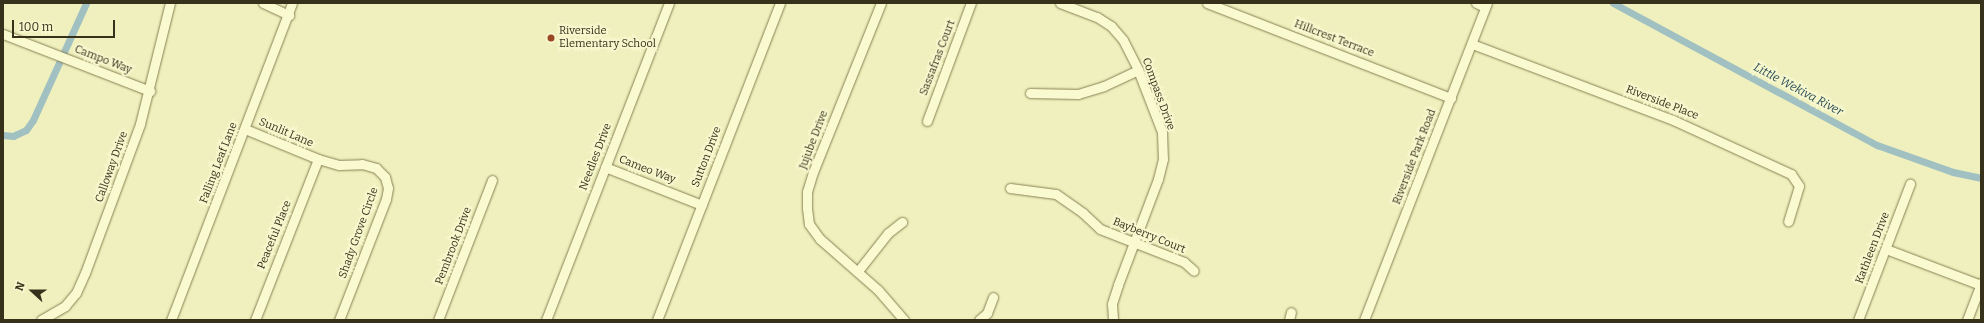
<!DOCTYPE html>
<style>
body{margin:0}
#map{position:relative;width:1984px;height:323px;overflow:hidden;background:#eff0bd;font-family:Bitter,serif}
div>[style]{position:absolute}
.canal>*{height:7px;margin:-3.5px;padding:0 3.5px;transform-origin:3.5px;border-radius:3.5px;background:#a1c0c1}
.roads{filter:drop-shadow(0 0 1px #888055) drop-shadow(0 0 1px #888055)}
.minor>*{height:9px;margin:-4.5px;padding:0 4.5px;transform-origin:4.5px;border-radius:4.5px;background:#fafad0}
.dots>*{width:11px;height:11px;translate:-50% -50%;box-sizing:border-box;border:2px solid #f6f7cd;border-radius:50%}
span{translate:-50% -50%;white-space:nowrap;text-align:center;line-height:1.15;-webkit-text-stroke:4px #f6f7cd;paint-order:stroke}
.poi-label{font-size:11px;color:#37311b}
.left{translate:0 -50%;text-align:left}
.street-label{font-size:11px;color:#37311b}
.water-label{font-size:12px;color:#294c57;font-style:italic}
.frame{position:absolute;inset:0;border:4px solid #37311b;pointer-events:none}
.north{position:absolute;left:12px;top:271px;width:40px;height:40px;-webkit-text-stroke:3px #f6f7cd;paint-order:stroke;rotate:291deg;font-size:11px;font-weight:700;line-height:16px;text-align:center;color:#37311b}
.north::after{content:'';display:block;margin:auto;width:14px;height:18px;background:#37311b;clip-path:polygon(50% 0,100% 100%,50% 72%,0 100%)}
.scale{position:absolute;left:12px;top:20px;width:103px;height:18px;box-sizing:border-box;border:2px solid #37311b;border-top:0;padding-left:5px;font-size:12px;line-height:14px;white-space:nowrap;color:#37311b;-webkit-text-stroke:3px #f6f7cd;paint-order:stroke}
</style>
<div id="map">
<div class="canal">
<i style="left:1613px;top:3px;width:300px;rotate:28.3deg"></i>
<i style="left:1877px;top:145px;width:81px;rotate:19.6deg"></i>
<i style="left:1953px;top:172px;width:29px;rotate:12deg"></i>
<i style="left:3px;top:135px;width:10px;rotate:6deg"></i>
<i style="left:13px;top:136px;width:14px;rotate:-25deg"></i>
<i style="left:26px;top:130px;width:12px;rotate:-55deg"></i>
<i style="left:33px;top:120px;width:128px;rotate:-65.6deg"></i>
</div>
<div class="roads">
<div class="minor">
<i style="left:263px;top:3px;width:29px;rotate:25deg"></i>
<i style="left:881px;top:3px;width:182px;rotate:111.9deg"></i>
<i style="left:813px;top:172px;width:21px;rotate:107deg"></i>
<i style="left:807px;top:192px;width:16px;rotate:90deg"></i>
<i style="left:807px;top:208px;width:16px;rotate:83deg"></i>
<i style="left:809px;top:224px;width:19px;rotate:54deg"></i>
<i style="left:820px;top:239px;width:77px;rotate:41.3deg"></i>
<i style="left:878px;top:290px;width:40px;rotate:49deg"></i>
<i style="left:1060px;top:3px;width:40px;rotate:21deg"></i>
<i style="left:1097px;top:17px;width:17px;rotate:33deg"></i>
<i style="left:1111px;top:26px;width:18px;rotate:49deg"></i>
<i style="left:1123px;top:40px;width:34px;rotate:63deg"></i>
<i style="left:1138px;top:70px;width:66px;rotate:68.8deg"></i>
<i style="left:1162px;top:132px;width:27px;rotate:88deg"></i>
<i style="left:1163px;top:159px;width:21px;rotate:104deg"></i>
<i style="left:1158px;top:179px;width:113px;rotate:110.7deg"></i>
<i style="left:1118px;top:285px;width:20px;rotate:108deg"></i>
<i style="left:1112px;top:304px;width:16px;rotate:86deg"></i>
<i style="left:1207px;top:3px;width:262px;rotate:21.3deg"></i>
<i style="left:1476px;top:3px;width:10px;rotate:24deg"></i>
<i style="left:3px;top:34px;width:158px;rotate:21.2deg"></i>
<i style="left:1472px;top:44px;width:215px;rotate:20.7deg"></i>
<i style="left:1673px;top:120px;width:130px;rotate:24.6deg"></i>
<i style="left:1791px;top:174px;width:14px;rotate:56deg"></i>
<i style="left:1799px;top:186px;width:37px;rotate:107deg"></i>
<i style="left:1030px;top:93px;width:48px;rotate:1.2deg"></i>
<i style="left:1078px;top:94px;width:27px;rotate:-17deg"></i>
<i style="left:1104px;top:86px;width:38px;rotate:-25deg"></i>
<i style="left:927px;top:121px;width:126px;rotate:-69.6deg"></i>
<i style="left:245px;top:129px;width:79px;rotate:22.3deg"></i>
<i style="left:318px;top:159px;width:22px;rotate:16deg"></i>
<i style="left:339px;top:165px;width:23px;rotate:-2deg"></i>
<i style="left:362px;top:164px;width:15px;rotate:16deg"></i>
<i style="left:376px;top:168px;width:13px;rotate:45deg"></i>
<i style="left:385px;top:177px;width:11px;rotate:75deg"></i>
<i style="left:388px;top:188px;width:11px;rotate:100deg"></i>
<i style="left:386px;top:199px;width:130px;rotate:111.2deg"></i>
<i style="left:605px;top:167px;width:104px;rotate:21.4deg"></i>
<i style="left:1010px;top:188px;width:46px;rotate:7.4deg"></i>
<i style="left:1056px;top:194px;width:33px;rotate:35deg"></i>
<i style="left:1083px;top:213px;width:23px;rotate:43deg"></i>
<i style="left:1100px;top:229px;width:90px;rotate:21.4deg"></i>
<i style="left:1184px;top:262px;width:13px;rotate:42deg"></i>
<i style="left:1886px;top:249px;width:102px;rotate:20.8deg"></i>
<i style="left:858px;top:271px;width:48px;rotate:-51.7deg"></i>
<i style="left:888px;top:233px;width:18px;rotate:-38deg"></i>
<i style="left:41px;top:320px;width:28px;rotate:-30deg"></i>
<i style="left:65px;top:306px;width:17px;rotate:-50deg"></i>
<i style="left:76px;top:293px;width:22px;rotate:-66deg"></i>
<i style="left:85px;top:273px;width:159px;rotate:-69.7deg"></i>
<i style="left:140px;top:124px;width:125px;rotate:-76.1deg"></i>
<i style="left:171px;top:320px;width:339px;rotate:-69.1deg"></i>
<i style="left:255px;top:320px;width:173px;rotate:-68.6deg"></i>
<i style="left:438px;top:320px;width:150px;rotate:-68.9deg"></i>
<i style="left:546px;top:320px;width:340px;rotate:-68.8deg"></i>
<i style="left:657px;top:320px;width:340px;rotate:-68.8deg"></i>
<i style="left:979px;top:320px;width:11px;rotate:-41deg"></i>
<i style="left:987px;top:313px;width:17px;rotate:-69deg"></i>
<i style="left:1289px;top:320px;width:8px;rotate:-76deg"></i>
<i style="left:1364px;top:320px;width:340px;rotate:-68.8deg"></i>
<i style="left:1858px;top:320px;width:146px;rotate:-69.1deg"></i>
<i style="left:1967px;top:320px;width:40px;rotate:-69deg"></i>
</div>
</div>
<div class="dots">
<i style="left:551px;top:38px;background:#9a4723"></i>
</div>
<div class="poi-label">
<span class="left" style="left:559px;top:38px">Riverside<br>Elementary School</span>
</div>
<div class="street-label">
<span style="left:1334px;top:39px;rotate:21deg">Hillcrest Terrace</span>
<span style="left:938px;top:58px;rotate:-69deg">Sassafras Court</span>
<span style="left:103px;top:60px;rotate:21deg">Campo Way</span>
<span style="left:1158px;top:94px;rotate:70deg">Compass Drive</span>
<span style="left:1662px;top:103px;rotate:21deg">Riverside Place</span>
<span style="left:286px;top:133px;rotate:23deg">Sunlit Lane</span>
<span style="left:814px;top:140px;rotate:-69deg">Jujube Drive</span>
<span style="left:596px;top:157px;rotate:-69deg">Needles Drive</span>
<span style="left:707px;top:157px;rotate:-69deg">Sutton Drive</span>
<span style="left:1415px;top:157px;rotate:-69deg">Riverside Park Road</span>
<span style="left:219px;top:163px;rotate:-69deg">Falling Leaf Lane</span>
<span style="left:112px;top:167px;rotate:-70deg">Calloway Drive</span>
<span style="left:647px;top:170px;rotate:21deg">Cameo Way</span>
<span style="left:359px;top:233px;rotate:-70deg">Shady Grove Circle</span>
<span style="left:275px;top:235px;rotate:-68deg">Peaceful Place</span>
<span style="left:1149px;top:236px;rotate:22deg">Bayberry Court</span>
<span style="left:454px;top:246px;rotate:-69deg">Pembrook Drive</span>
<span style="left:1873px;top:248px;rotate:-69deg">Kathleen Drive</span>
</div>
<div class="water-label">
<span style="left:1798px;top:90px;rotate:28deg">Little Wekiva River</span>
</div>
<div class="frame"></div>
<div class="north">N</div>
<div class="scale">100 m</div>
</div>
